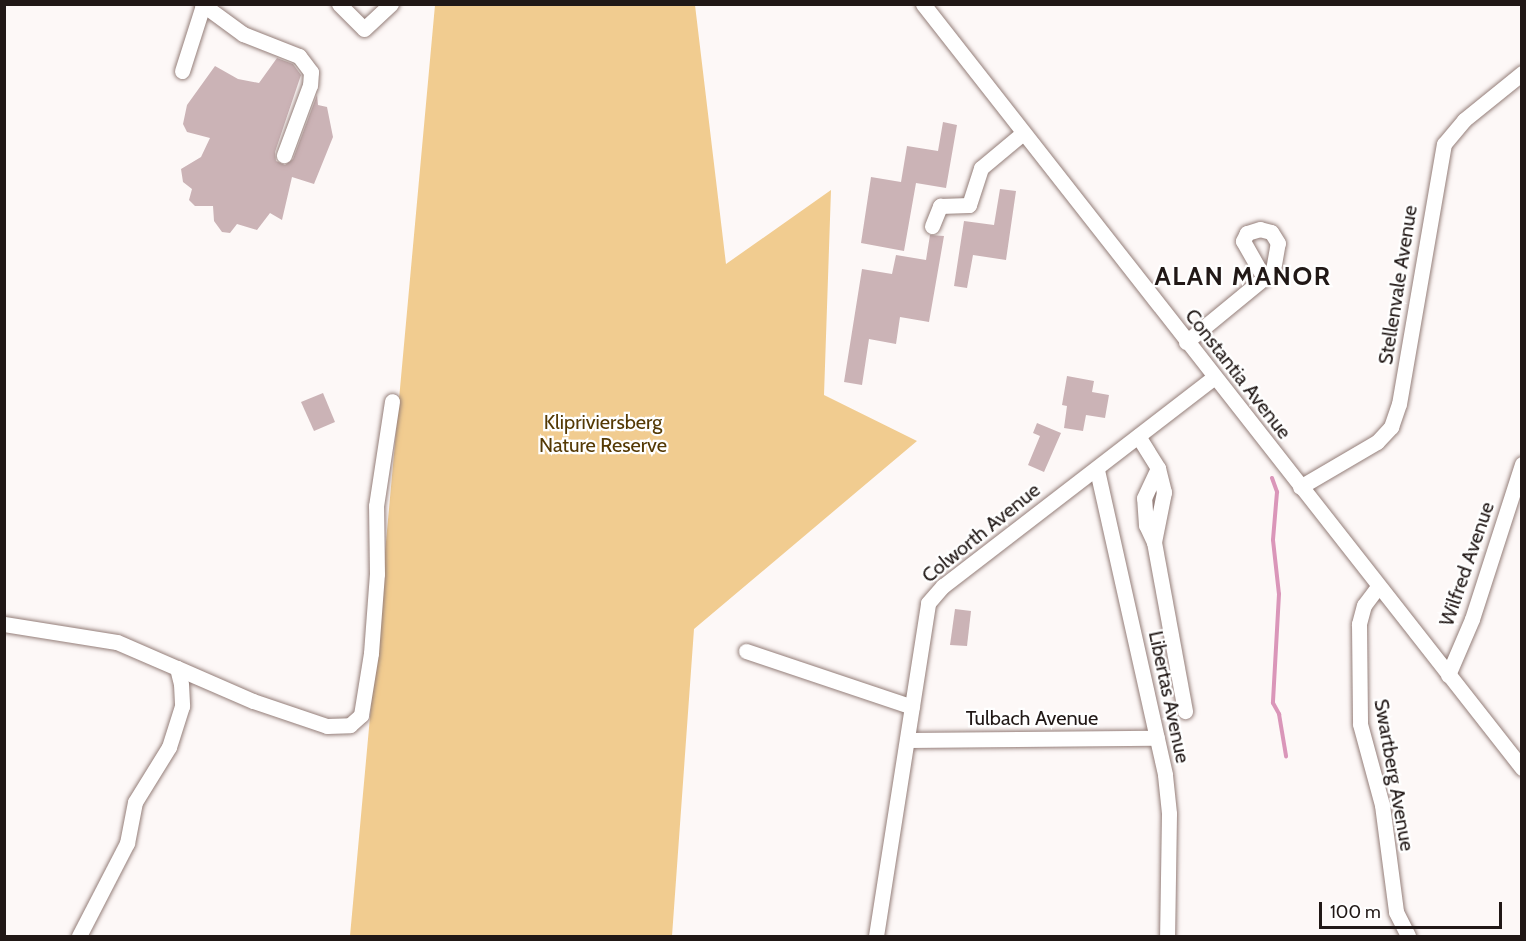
<!DOCTYPE html>
<style>
body{margin:0}
#map{position:relative;width:1526px;height:941px;overflow:hidden;background:#fdf8f7;font-family:Cabin,sans-serif}
div>[style]{position:absolute}
.green>*{inset:0;background:#f1cc90}
.stream>*{height:4px;margin:-2px;padding:0 2px;transform-origin:2px;border-radius:2px;background:#da96b9}
.building>*{inset:0;background:#cbb3b6}
.roads{filter:drop-shadow(0 0 2px #947e79) drop-shadow(0 0 2px #947e79)}
.minor>*{height:15px;margin:-7.5px;padding:0 7.5px;transform-origin:7.5px;border-radius:7.5px;background:#fff}
span{translate:-50% -50%;white-space:nowrap;text-align:center;line-height:1.15;-webkit-text-stroke:4.5px #fff;paint-order:stroke}
.street-label{font-size:20px;color:#211816}
.park-label{font-size:20px;color:#543904}
.district-label{font-size:26px;color:#211816;font-weight:700;letter-spacing:1.5px}
.frame{position:absolute;inset:0;border:6px solid #211816;pointer-events:none}
.scale{position:absolute;left:1319px;top:902px;width:183px;height:27px;box-sizing:border-box;border:3px solid #211816;border-top:0;padding-left:8px;font-size:18px;line-height:21px;white-space:nowrap;color:#211816;-webkit-text-stroke:4px #fff;paint-order:stroke}
</style>
<div id="map">
<div class="green">
<i style="clip-path:polygon(435px 5px,695px 5px,726px 264px,831px 190px,824px 395px,917px 441px,694px 629px,672px 936px,350px 936px)"></i>
</div>
<div class="stream">
<i style="left:1272px;top:478px;width:15px;rotate:70deg"></i>
<i style="left:1277px;top:492px;width:48px;rotate:94.8deg"></i>
<i style="left:1273px;top:540px;width:54px;rotate:83.7deg"></i>
<i style="left:1279px;top:594px;width:109px;rotate:93.2deg"></i>
<i style="left:1273px;top:703px;width:13px;rotate:61deg"></i>
<i style="left:1279px;top:714px;width:43px;rotate:80.5deg"></i>
</div>
<div class="building">
<i style="clip-path:polygon(277px 58px,293px 64px,301px 75px,275px 152px,276px 161px,285px 165px,293px 159px,317px 95px,318px 105px,327px 107px,333px 137px,314px 184px,292px 177px,282px 220px,270px 213px,257px 230px,237px 224px,230px 233px,222px 232px,214px 221px,213px 206px,195px 206px,189px 200px,192px 189px,183px 182px,181px 169px,201px 157px,210px 138px,187px 132px,183px 124px,187px 105px,215px 66px,238px 79px,259px 83px)"></i>
<i style="clip-path:polygon(943px 122px,957px 125px,946px 188px,916px 183px,904px 251px,861px 243px,871px 177px,901px 182px,907px 146px,938px 151px)"></i>
<i style="clip-path:polygon(1000px 189px,1016px 191px,1006px 260px,973px 255px,967px 288px,954px 286px,964px 221px,994px 225px)"></i>
<i style="clip-path:polygon(930px 235px,944px 236px,929px 322px,900px 317px,896px 344px,869px 339px,862px 385px,844px 382px,862px 269px,892px 274px,896px 255px,926px 260px)"></i>
<i style="clip-path:polygon(1067px 376px,1094px 381px,1092px 392px,1109px 395px,1105px 418px,1086px 415px,1083px 431px,1064px 428px,1067px 406px,1062px 405px)"></i>
<i style="clip-path:polygon(323px 393px,335px 422px,314px 431px,301px 402px)"></i>
<i style="clip-path:polygon(1037px 423px,1061px 433px,1044px 472px,1028px 465px,1040px 436px,1033px 433px)"></i>
<i style="clip-path:polygon(955px 609px,971px 611px,967px 646px,950px 645px)"></i>
</div>
<div class="roads">
<div class="minor">
<i style="left:202px;top:4px;width:51px;rotate:36.2deg"></i>
<i style="left:243px;top:34px;width:60px;rotate:21.4deg"></i>
<i style="left:299px;top:56px;width:20px;rotate:53deg"></i>
<i style="left:311px;top:72px;width:13px;rotate:94deg"></i>
<i style="left:310px;top:85px;width:75px;rotate:110.4deg"></i>
<i style="left:339px;top:4px;width:35px;rotate:45deg"></i>
<i style="left:364px;top:29px;width:37px;rotate:-43deg"></i>
<i style="left:923px;top:4px;width:971px;rotate:51.9deg"></i>
<i style="left:182px;top:71px;width:69px;rotate:-72.3deg"></i>
<i style="left:932px;top:226px;width:22px;rotate:-68deg"></i>
<i style="left:940px;top:206px;width:29px;rotate:-2deg"></i>
<i style="left:969px;top:205px;width:39px;rotate:-72deg"></i>
<i style="left:981px;top:168px;width:55px;rotate:-39.8deg"></i>
<i style="left:1186px;top:342px;width:101px;rotate:-39.4deg"></i>
<i style="left:1264px;top:278px;width:12px;rotate:-42deg"></i>
<i style="left:1273px;top:270px;width:27px;rotate:-80deg"></i>
<i style="left:1278px;top:243px;width:13px;rotate:-122deg"></i>
<i style="left:1271px;top:232px;width:11px;rotate:-165deg"></i>
<i style="left:1260px;top:229px;width:14px;rotate:163deg"></i>
<i style="left:1247px;top:233px;width:9px;rotate:117deg"></i>
<i style="left:1243px;top:241px;width:43px;rotate:60.4deg"></i>
<i style="left:1138px;top:436px;width:38px;rotate:58deg"></i>
<i style="left:1158px;top:468px;width:25px;rotate:76deg"></i>
<i style="left:1164px;top:492px;width:51px;rotate:101.3deg"></i>
<i style="left:1154px;top:542px;width:172px;rotate:79.6deg"></i>
<i style="left:1097px;top:470px;width:312px;rotate:77.4deg"></i>
<i style="left:1165px;top:775px;width:39px;rotate:84deg"></i>
<i style="left:1169px;top:814px;width:122px;rotate:90.9deg"></i>
<i style="left:1300px;top:487px;width:89px;rotate:-30.3deg"></i>
<i style="left:1377px;top:442px;width:21px;rotate:-47deg"></i>
<i style="left:1391px;top:427px;width:24px;rotate:-71deg"></i>
<i style="left:1399px;top:404px;width:264px;rotate:-80.2deg"></i>
<i style="left:1444px;top:144px;width:31px;rotate:-50deg"></i>
<i style="left:1464px;top:120px;width:75px;rotate:-39deg"></i>
<i style="left:1154px;top:542px;width:19px;rotate:-115deg"></i>
<i style="left:1146px;top:525px;width:27px;rotate:-94deg"></i>
<i style="left:1144px;top:498px;width:33px;rotate:-65deg"></i>
<i style="left:1377px;top:588px;width:21px;rotate:127deg"></i>
<i style="left:1364px;top:605px;width:20px;rotate:105deg"></i>
<i style="left:1359px;top:624px;width:100px;rotate:89.4deg"></i>
<i style="left:1360px;top:724px;width:84px;rotate:74.8deg"></i>
<i style="left:1382px;top:805px;width:108px;rotate:82.5deg"></i>
<i style="left:1396px;top:912px;width:27px;rotate:63deg"></i>
<i style="left:4px;top:624px;width:114px;rotate:9.1deg"></i>
<i style="left:117px;top:642px;width:65px;rotate:23.4deg"></i>
<i style="left:177px;top:668px;width:16px;rotate:76deg"></i>
<i style="left:181px;top:684px;width:22px;rotate:87deg"></i>
<i style="left:182px;top:706px;width:43px;rotate:107.6deg"></i>
<i style="left:169px;top:747px;width:65px;rotate:121.7deg"></i>
<i style="left:135px;top:802px;width:42px;rotate:101deg"></i>
<i style="left:127px;top:843px;width:105px;rotate:117.3deg"></i>
<i style="left:746px;top:651px;width:175px;rotate:18.6deg"></i>
<i style="left:177px;top:668px;width:83px;rotate:23.5deg"></i>
<i style="left:253px;top:701px;width:78px;rotate:18.7deg"></i>
<i style="left:327px;top:726px;width:23px;rotate:-2deg"></i>
<i style="left:350px;top:725px;width:15px;rotate:-42deg"></i>
<i style="left:361px;top:715px;width:63px;rotate:-80.8deg"></i>
<i style="left:371px;top:653px;width:79px;rotate:-85.7deg"></i>
<i style="left:377px;top:574px;width:68px;rotate:-90.8deg"></i>
<i style="left:376px;top:506px;width:106px;rotate:-81.3deg"></i>
<i style="left:1448px;top:675px;width:61px;rotate:-66.8deg"></i>
<i style="left:1472px;top:619px;width:163px;rotate:-72.1deg"></i>
<i style="left:908px;top:740px;width:249px;rotate:-0.5deg"></i>
<i style="left:876px;top:936px;width:337px;rotate:-81.1deg"></i>
<i style="left:928px;top:603px;width:23px;rotate:-49deg"></i>
<i style="left:943px;top:586px;width:342px;rotate:-37.6deg"></i>
</div>
</div>
<div class="street-label">
<span style="left:1398px;top:285px;rotate:-81deg">Stellenvale Avenue</span>
<span style="left:1238px;top:374px;rotate:52deg">Constantia Avenue</span>
<span style="left:981px;top:533px;rotate:-39deg">Colworth Avenue</span>
<span style="left:1467px;top:564px;rotate:-71deg">Wilfred Avenue</span>
<span style="left:1169px;top:697px;rotate:78deg">Libertas Avenue</span>
<span style="left:1032px;top:718px">Tulbach Avenue</span>
<span style="left:1394px;top:775px;rotate:80deg">Swartberg Avenue</span>
</div>
<div class="park-label">
<span style="left:603px;top:434px">Klipriviersberg<br>Nature Reserve</span>
</div>
<div class="district-label">
<span style="left:1243px;top:277px">ALAN MANOR</span>
</div>
<div class="frame"></div>
<div class="scale">100 m</div>
</div>
